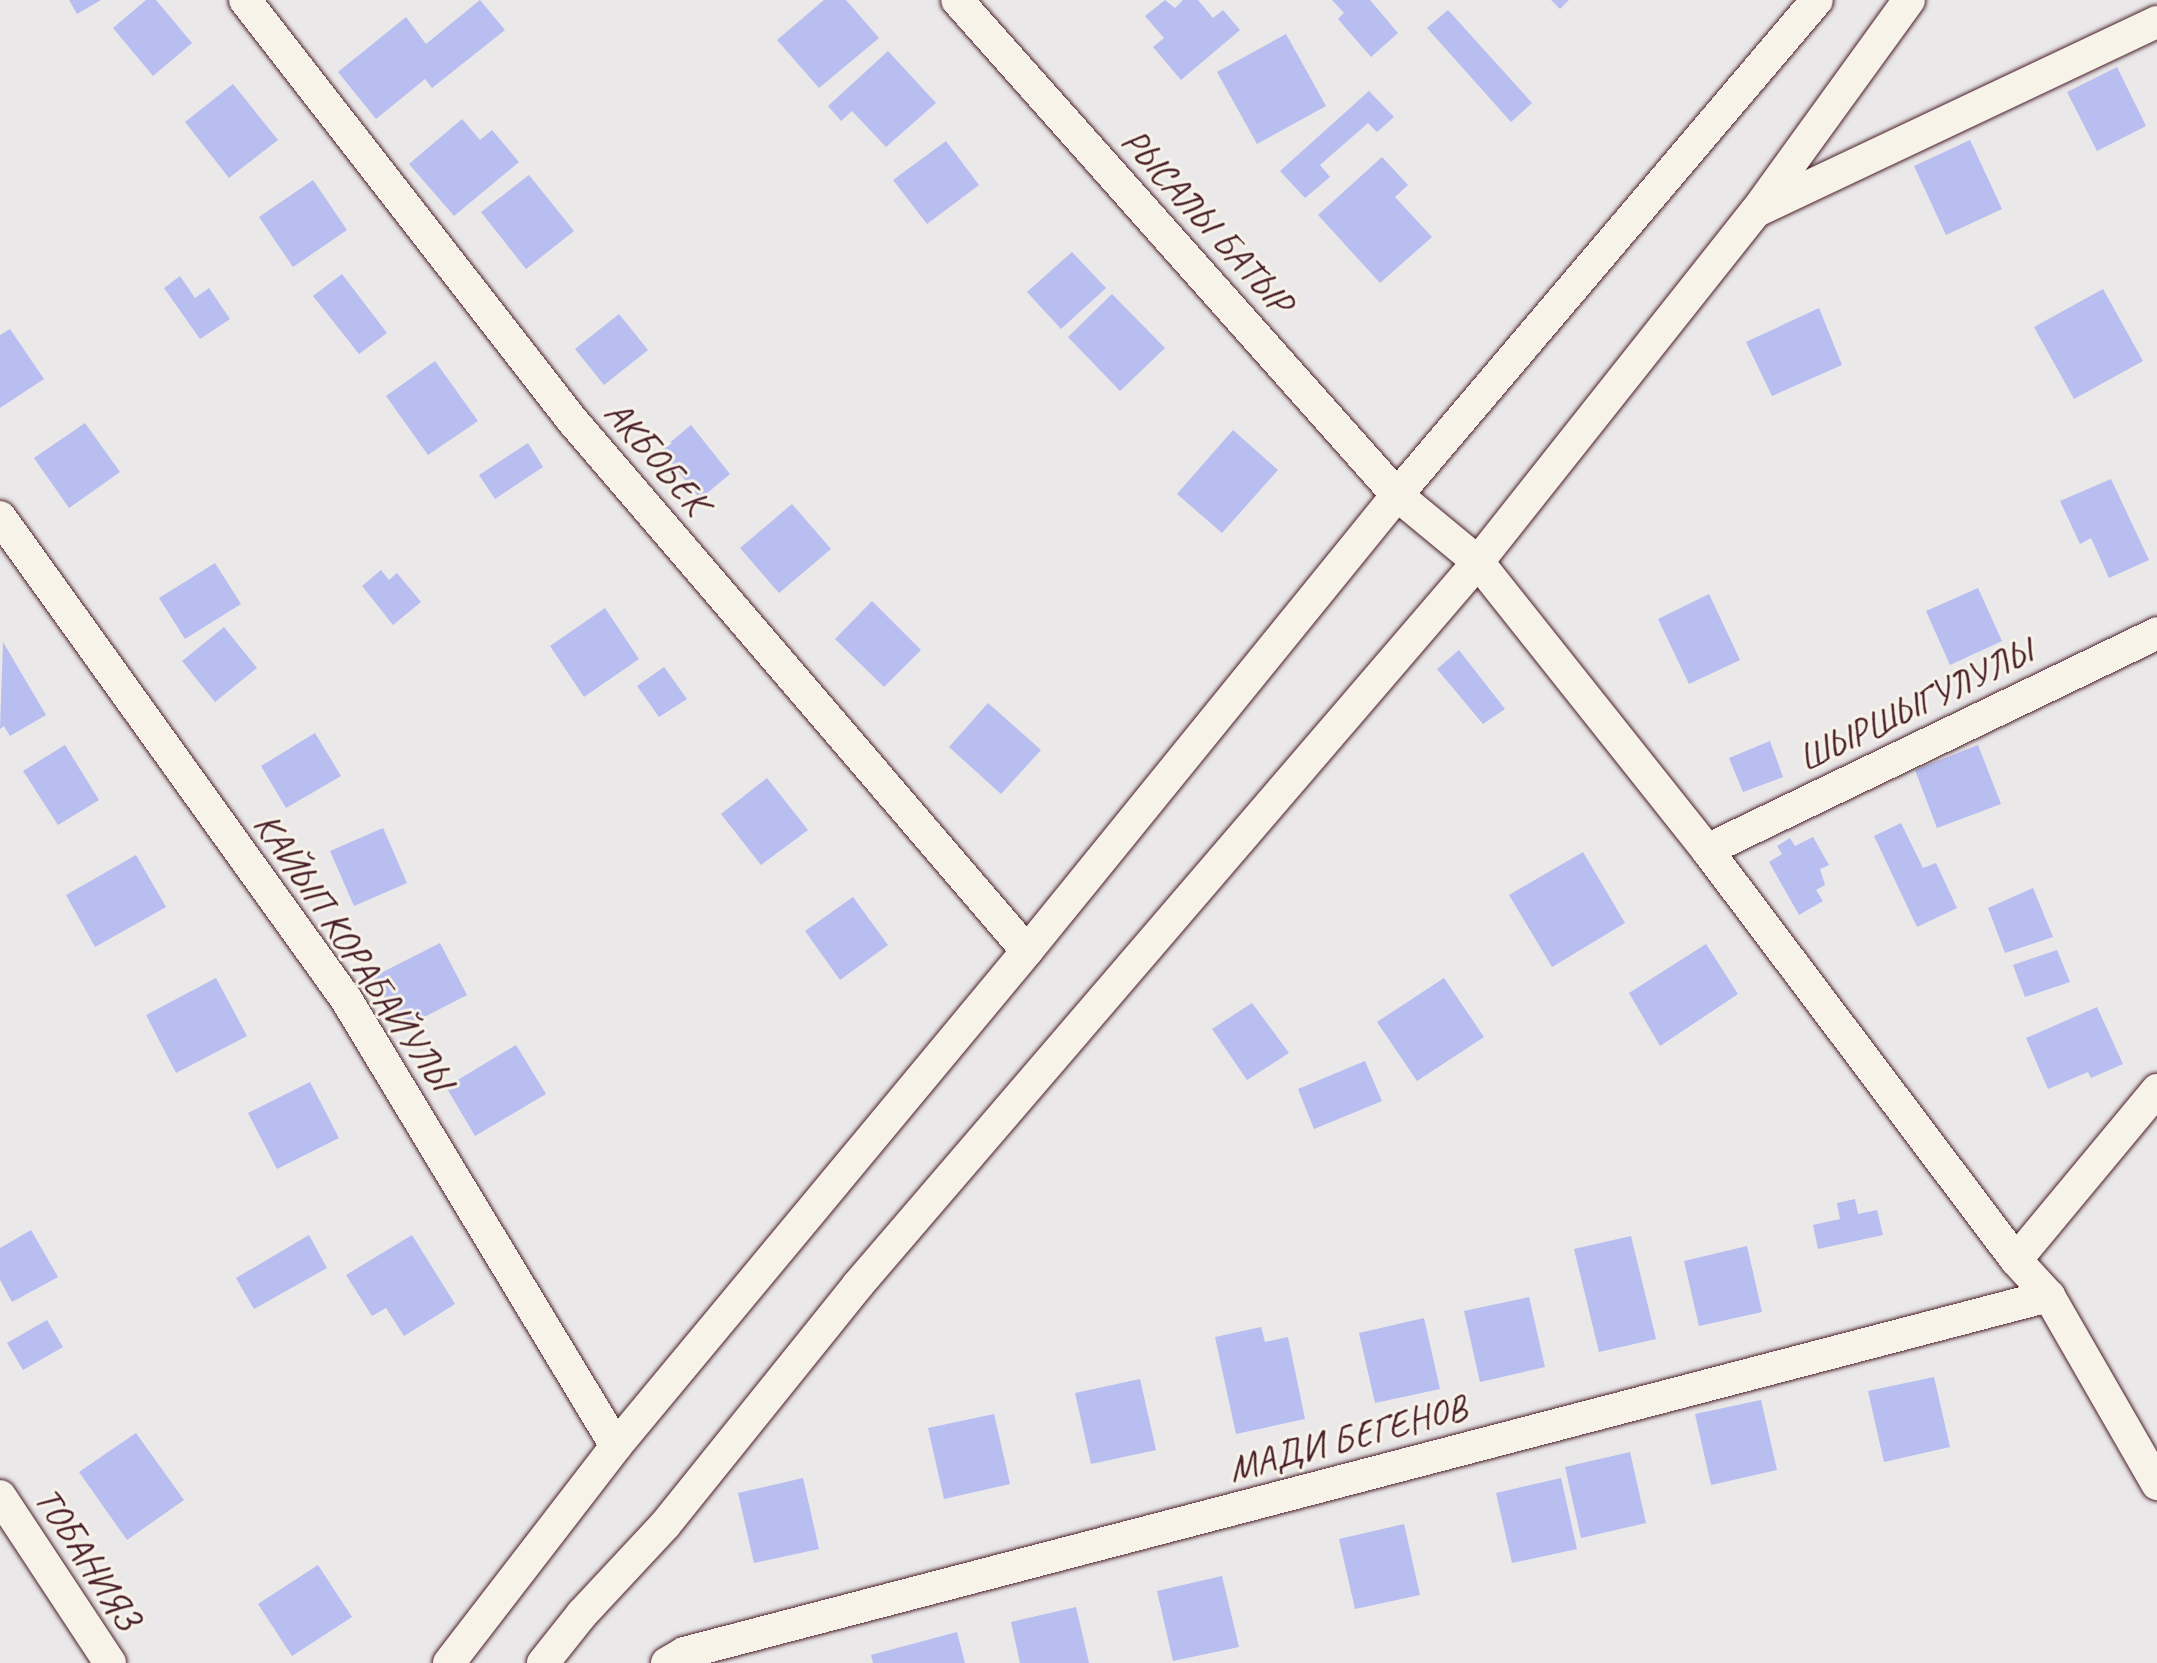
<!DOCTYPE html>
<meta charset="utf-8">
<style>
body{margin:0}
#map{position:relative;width:2157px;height:1663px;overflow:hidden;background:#eae8e9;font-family:Caveat,sans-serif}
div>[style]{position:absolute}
.building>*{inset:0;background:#b8beef}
.roads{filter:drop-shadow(0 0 2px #4a1f2b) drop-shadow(0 0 2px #4a1f2b)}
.minor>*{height:32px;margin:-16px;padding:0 16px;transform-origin:16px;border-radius:16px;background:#f7f3e8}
span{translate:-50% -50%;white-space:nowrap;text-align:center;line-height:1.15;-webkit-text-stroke:6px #f7f3e8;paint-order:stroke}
.street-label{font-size:38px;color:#4a1f2b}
</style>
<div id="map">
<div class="building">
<i style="clip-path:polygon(69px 0,101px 0,77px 14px)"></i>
<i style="clip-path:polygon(146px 0,156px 0,192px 43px,153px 76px,113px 28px)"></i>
<i style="clip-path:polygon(480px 0,505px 30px,432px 88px,425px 79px,376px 119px,338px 72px,406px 17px,426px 44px)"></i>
<i style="clip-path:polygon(824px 0,846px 0,879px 38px,819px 88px,777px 40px)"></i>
<i style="clip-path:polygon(1165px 0,1175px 8px,1183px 0,1198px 0,1213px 18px,1223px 10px,1240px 30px,1181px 80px,1153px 47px,1164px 38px,1145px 16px)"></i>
<i style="clip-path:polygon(1332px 0,1370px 0,1398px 33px,1371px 57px,1338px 19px,1344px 13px)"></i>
<i style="clip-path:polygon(1551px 0,1569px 0,1560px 9px)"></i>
<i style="clip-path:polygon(1448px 10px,1532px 103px,1511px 122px,1427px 28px)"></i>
<i style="clip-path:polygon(1286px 34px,1326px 106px,1257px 144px,1217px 72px)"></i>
<i style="clip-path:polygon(888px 51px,936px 103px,886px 147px,852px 111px,841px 121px,828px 106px)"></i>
<i style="clip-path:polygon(2117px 67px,2146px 126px,2097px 151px,2067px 92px)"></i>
<i style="clip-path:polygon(233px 84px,278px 140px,229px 178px,185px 122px)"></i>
<i style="clip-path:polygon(1369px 91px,1394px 117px,1377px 132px,1368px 123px,1320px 165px,1330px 177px,1305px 198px,1280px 171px)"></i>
<i style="clip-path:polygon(462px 119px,480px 140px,492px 130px,519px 162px,454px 216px,409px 164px)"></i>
<i style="clip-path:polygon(1970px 140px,2002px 209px,1946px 235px,1914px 166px)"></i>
<i style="clip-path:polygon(946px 141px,979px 185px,927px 224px,893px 180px)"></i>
<i style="clip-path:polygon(1382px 157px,1408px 185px,1395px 197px,1432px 237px,1380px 283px,1318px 215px)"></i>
<i style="clip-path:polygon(529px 175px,574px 231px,526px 269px,481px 212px)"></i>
<i style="clip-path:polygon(313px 180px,347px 230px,293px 267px,259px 217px)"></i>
<i style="clip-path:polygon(1072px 252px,1106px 288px,1061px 329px,1027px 292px)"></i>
<i style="clip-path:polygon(342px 274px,387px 333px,359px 354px,313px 296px)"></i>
<i style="clip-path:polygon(180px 276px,195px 298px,209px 288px,230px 319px,200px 339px,164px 288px)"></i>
<i style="clip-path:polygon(2103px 289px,2143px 361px,2074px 399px,2034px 327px)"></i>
<i style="clip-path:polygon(1112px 294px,1165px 348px,1120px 391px,1068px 337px)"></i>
<i style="clip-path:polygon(1819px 308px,1842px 365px,1772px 396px,1746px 342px)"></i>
<i style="clip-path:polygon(619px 314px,648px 350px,604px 385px,575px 349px)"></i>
<i style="clip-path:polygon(10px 329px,44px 379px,0 408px,0 335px)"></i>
<i style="clip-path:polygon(435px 361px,478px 421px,428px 455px,386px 396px)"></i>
<i style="clip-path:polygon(85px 423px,120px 472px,69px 508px,34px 458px)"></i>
<i style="clip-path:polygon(691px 425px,730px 474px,700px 499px,661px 450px)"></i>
<i style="clip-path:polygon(1233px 430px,1278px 470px,1222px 533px,1177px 494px)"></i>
<i style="clip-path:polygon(528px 443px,543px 467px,495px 499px,479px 475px)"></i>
<i style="clip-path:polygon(2111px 479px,2149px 560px,2109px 578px,2091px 538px,2080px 544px,2060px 501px)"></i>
<i style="clip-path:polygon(792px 504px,831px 549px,779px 593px,740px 548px)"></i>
<i style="clip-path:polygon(215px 563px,241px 604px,185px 639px,159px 598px)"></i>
<i style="clip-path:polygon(381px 570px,389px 580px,397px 573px,421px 602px,393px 625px,362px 586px)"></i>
<i style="clip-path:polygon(1978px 588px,2002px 641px,1950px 665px,1926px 611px)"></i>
<i style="clip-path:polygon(1709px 594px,1740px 660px,1689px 684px,1658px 619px)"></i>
<i style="clip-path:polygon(872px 601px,921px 650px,884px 687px,835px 639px)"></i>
<i style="clip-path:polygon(605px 608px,639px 659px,584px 697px,550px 646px)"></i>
<i style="clip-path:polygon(224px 627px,257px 668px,215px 702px,182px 661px)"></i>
<i style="clip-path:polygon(3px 642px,46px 715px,10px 736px,4px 726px,0 729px)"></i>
<i style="clip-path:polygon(1459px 650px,1505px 709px,1483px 724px,1437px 669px)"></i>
<i style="clip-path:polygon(664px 667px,687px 699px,659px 717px,637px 686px)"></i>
<i style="clip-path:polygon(988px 703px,1041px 750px,1001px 794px,949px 747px)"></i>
<i style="clip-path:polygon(315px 733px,341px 776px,286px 808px,261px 766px)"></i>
<i style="clip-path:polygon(1770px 741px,1783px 777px,1743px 792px,1729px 758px)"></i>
<i style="clip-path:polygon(65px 745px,99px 800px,58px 825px,23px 771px)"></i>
<i style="clip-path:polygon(1978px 745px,2001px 804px,1937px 828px,1915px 770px)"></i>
<i style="clip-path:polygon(767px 778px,808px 830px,761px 865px,721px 814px)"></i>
<i style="clip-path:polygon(1901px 823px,1923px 868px,1936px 863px,1957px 908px,1917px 927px,1874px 836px)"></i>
<i style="clip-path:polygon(383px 828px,407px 883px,354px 906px,330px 851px)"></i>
<i style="clip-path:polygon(1813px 837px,1829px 865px,1820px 869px,1825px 885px,1816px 890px,1823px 901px,1799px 915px,1769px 862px,1782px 854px,1777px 846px,1790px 838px,1795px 846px)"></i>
<i style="clip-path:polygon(1583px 852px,1625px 923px,1552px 967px,1509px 895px)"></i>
<i style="clip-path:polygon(136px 855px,166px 907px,95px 947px,66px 895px)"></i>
<i style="clip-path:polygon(2033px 888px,2053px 937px,2005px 953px,1988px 908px)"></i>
<i style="clip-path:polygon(853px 897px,888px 945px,840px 980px,805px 931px)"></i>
<i style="clip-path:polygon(440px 943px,467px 995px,401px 1029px,373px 977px)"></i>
<i style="clip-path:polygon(1706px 944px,1738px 994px,1660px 1046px,1629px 993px)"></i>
<i style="clip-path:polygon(2057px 950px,2070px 982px,2025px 997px,2013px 965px)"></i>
<i style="clip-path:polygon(216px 978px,247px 1036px,176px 1073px,146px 1015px)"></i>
<i style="clip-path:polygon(1444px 978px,1484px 1037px,1417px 1081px,1377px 1022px)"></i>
<i style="clip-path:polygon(1252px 1003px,1289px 1053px,1247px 1080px,1212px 1029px)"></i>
<i style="clip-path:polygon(2097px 1007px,2123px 1064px,2091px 1078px,2088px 1072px,2048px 1089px,2026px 1038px)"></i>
<i style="clip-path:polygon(516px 1045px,546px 1094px,475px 1136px,446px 1087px)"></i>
<i style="clip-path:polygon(1365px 1061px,1382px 1101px,1314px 1129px,1298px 1089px)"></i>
<i style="clip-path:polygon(310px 1082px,339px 1138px,277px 1169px,248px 1113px)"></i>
<i style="clip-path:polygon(1855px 1199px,1858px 1214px,1877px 1210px,1883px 1235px,1818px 1249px,1813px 1225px,1840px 1219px,1837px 1203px)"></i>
<i style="clip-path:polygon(31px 1230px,58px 1277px,12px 1302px,0 1280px,0 1248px)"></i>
<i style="clip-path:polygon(309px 1235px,327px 1268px,254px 1309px,236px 1278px)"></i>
<i style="clip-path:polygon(412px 1235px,455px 1304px,404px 1336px,386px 1308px,372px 1316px,346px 1275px)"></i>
<i style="clip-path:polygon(1631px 1236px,1656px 1339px,1599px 1352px,1574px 1249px)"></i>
<i style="clip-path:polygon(1747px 1246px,1762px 1312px,1699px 1326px,1684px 1261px)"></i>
<i style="clip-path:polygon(1529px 1297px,1545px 1367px,1480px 1382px,1464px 1311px)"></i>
<i style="clip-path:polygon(1424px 1318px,1440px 1389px,1375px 1403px,1359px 1333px)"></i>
<i style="clip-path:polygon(47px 1320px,63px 1347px,23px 1370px,7px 1343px)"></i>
<i style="clip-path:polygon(1261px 1327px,1265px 1342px,1288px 1337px,1305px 1419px,1236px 1434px,1215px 1337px)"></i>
<i style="clip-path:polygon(1934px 1377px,1950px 1447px,1884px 1462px,1868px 1391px)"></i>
<i style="clip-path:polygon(1140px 1379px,1156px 1450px,1091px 1464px,1075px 1393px)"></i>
<i style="clip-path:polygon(1761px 1400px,1777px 1470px,1711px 1485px,1695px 1414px)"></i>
<i style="clip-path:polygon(994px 1414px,1010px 1484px,944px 1499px,928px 1428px)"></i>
<i style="clip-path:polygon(136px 1433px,184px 1500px,127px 1540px,79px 1472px)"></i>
<i style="clip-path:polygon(1630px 1452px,1646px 1523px,1581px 1538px,1565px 1467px)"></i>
<i style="clip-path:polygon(803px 1478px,819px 1549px,754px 1563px,738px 1493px)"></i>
<i style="clip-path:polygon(1561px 1478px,1577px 1549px,1512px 1563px,1496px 1493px)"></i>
<i style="clip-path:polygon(1404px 1524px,1420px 1595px,1355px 1609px,1339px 1539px)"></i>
<i style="clip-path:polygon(318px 1565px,352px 1617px,292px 1656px,258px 1604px)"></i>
<i style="clip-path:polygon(1222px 1576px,1239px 1647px,1173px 1661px,1157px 1591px)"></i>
<i style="clip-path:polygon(1076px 1607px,1089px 1663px,1020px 1663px,1011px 1622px)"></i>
<i style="clip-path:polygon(957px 1632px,965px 1663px,873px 1663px,871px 1655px)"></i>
</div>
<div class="roads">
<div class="minor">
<i style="left:245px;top:0;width:532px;rotate:52.1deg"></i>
<i style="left:572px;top:420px;width:699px;rotate:49.41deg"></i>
<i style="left:1909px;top:0;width:261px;rotate:125.9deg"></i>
<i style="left:1756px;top:211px;width:448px;rotate:128.4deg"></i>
<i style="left:1478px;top:562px;width:368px;rotate:51.5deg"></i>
<i style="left:1707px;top:850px;width:513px;rotate:53deg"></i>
<i style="left:2016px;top:1260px;width:49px;rotate:47.5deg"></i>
<i style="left:2049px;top:1296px;width:217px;rotate:60.1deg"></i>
<i style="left:1759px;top:210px;width:440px;rotate:-25.3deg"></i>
<i style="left:0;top:517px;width:593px;rotate:54.33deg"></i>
<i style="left:346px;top:999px;width:522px;rotate:58.87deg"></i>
<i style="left:1707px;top:850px;width:500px;rotate:-25.7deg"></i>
<i style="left:2016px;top:1260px;width:221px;rotate:-50.3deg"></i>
<i style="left:0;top:1496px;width:200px;rotate:56.6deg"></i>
<i style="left:449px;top:1663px;width:274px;rotate:-52.4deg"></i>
<i style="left:616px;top:1446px;width:643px;rotate:-50.3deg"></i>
<i style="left:1027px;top:951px;width:587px;rotate:-50.94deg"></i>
<i style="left:1397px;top:495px;width:649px;rotate:-49.69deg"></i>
<i style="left:543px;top:1663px;width:63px;rotate:-51.5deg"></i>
<i style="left:582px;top:1614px;width:122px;rotate:-47deg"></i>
<i style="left:665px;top:1525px;width:307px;rotate:-51.2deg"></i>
<i style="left:857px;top:1286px;width:954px;rotate:-49.38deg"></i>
<i style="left:1478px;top:562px;width:105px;rotate:-140.4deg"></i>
<i style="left:1397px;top:495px;width:662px;rotate:-131.63deg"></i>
<i style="left:667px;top:1663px;width:20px;rotate:-30deg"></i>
<i style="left:684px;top:1653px;width:1411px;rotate:-14.66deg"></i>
</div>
</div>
<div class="street-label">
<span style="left:1207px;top:221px;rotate:48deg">РЫСАЛЫ БАТЫР</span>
<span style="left:657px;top:457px;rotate:49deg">АКБОБЕК</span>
<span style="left:1915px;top:705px;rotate:-26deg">ШЫРШЫГУЛУЛЫ</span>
<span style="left:354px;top:951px;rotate:56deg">КАЙЫП КОРАБАЙУЛЫ</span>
<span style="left:1347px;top:1438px;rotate:-15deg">МАДИ БЕГЕНОВ</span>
<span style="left:88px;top:1558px;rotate:57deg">ТОБАНИЯЗ</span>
</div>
</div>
